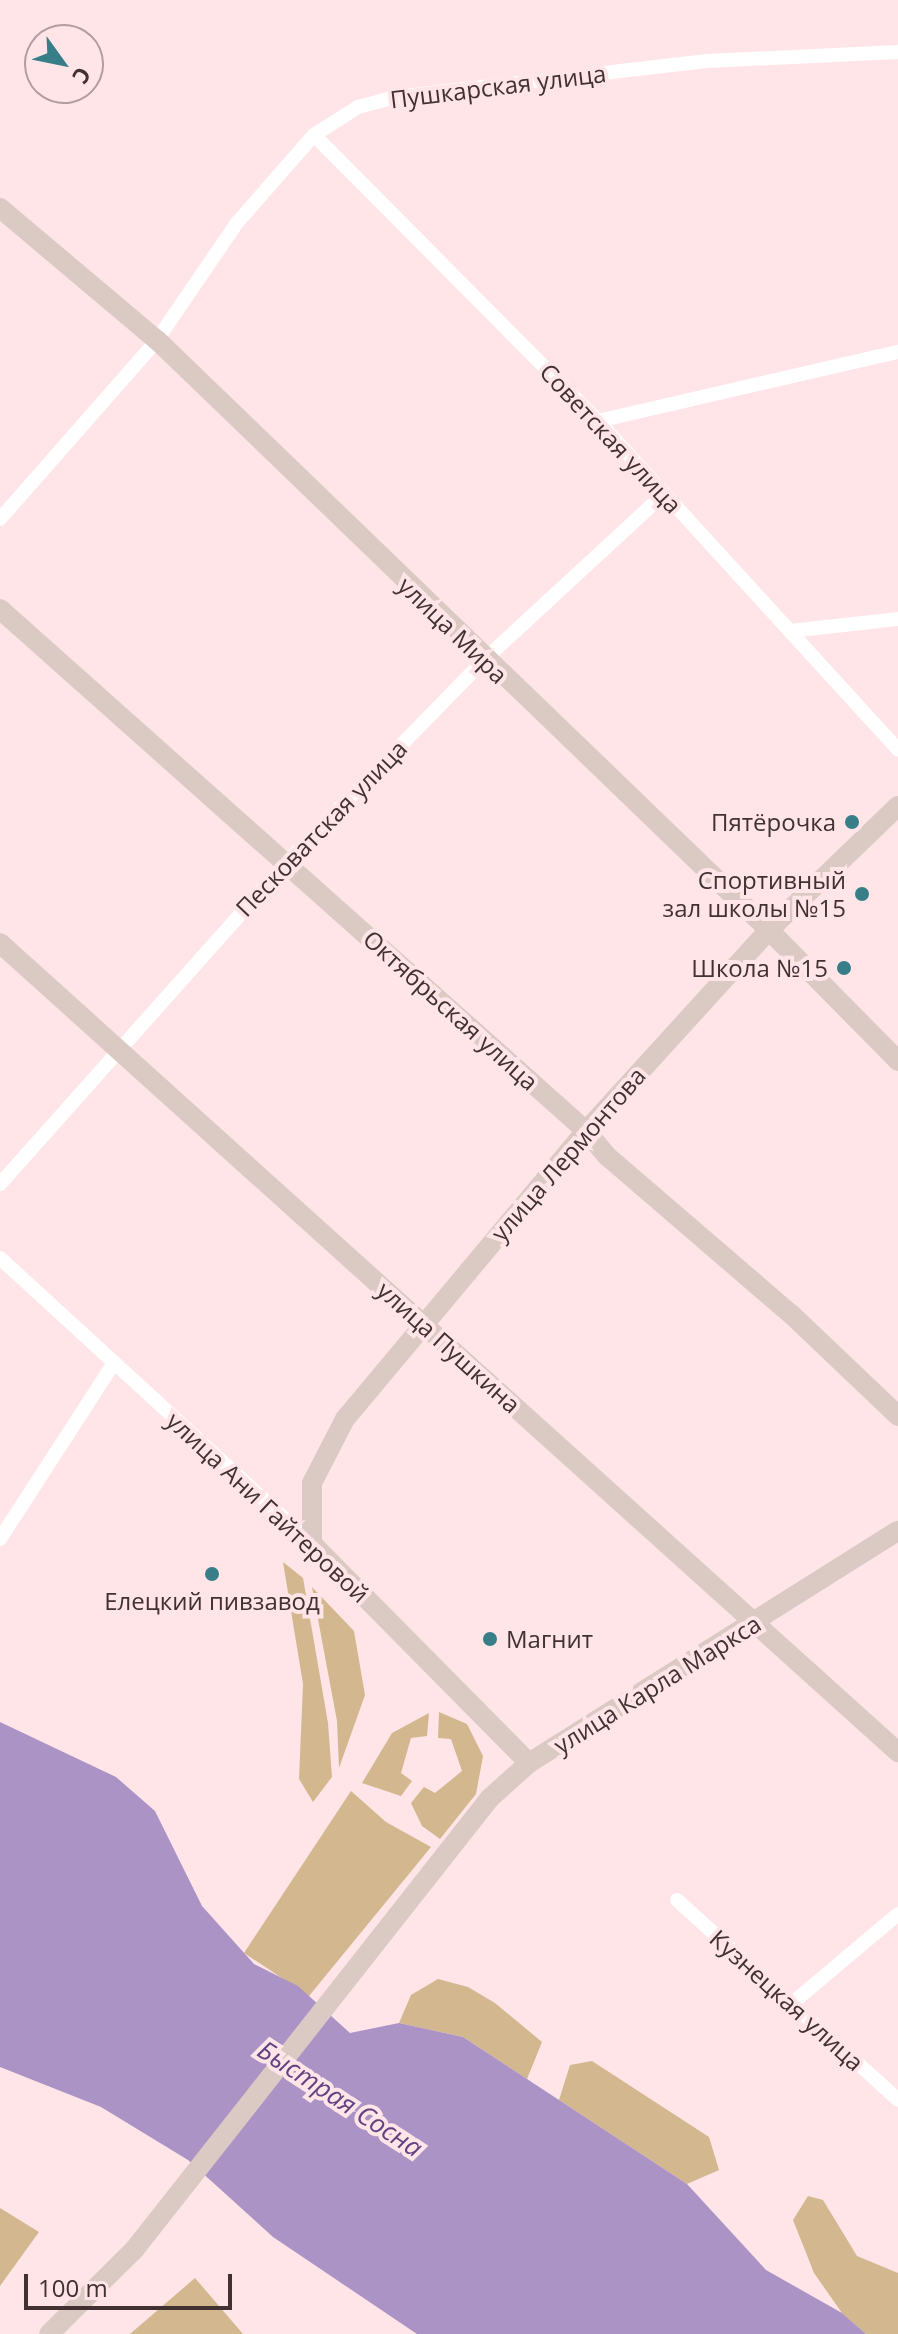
<!DOCTYPE html>
<meta charset="utf-8">
<style>
body{margin:0}
#map{position:relative;width:898px;height:2334px;overflow:hidden;background:#ffe5e7;font-family:"Open Sans",sans-serif}
div>[style]{position:absolute}
.green>*{inset:0;background:#d3b78f}
.water>*{inset:0;background:#ab93c6}
.street>*{height:14px;margin:-7px;padding:0 7px;transform-origin:7px;border-radius:7px;background:#fff}
.secondary>*{height:20px;margin:-10px;padding:0 10px;transform-origin:10px;border-radius:10px;background:#dbc9c3}
.dots>*{width:22px;height:22px;translate:-50% -50%;box-sizing:border-box;border:4px solid #ffe5e7;border-radius:50%}
span{translate:-50% -50%;white-space:nowrap;text-align:center;line-height:1.15;-webkit-text-stroke:8px #ffe5e7;paint-order:stroke}
.street-label{font-size:24px;color:#413132}
.poi-label{font-size:24px;color:#413132}
.right{translate:-100% -50%;text-align:right}
.left{translate:0 -50%;text-align:left}
.water-label{font-size:26px;color:#634282;font-style:italic}
.north{position:absolute;left:24px;top:24px;width:80px;height:80px;box-sizing:border-box;background:#ffe5e7;border:2px solid #b39d9f;border-radius:50%;rotate:123deg;font-size:22px;font-weight:700;line-height:32px;text-align:center;color:#413132}
.north::after{content:'';display:block;margin:auto;width:28px;height:36px;background:#387e89;clip-path:polygon(50% 0,100% 100%,50% 72%,0 100%)}
.scale{position:absolute;left:24px;top:2274px;width:208px;height:36px;box-sizing:border-box;border:4px solid #413132;border-top:0;padding-left:10px;font-size:24px;line-height:28px;white-space:nowrap;color:#413132;-webkit-text-stroke:6px #ffe5e7;paint-order:stroke}
</style>
<div id="map">
<div class="green">
<i style="clip-path:polygon(283px 1562px,303px 1578px,328px 1723px,332px 1777px,313px 1802px,299px 1779px,303px 1684px)"></i>
<i style="clip-path:polygon(312px 1587px,354px 1631px,365px 1695px,339px 1768px,337px 1721px)"></i>
<i style="clip-path:polygon(439px 1712px,467px 1724px,483px 1756px,476px 1794px,440px 1839px,422px 1826px,411px 1803px,424px 1787px,435px 1793px,462px 1771px,451px 1739px,438px 1738px)"></i>
<i style="clip-path:polygon(429px 1713px,427px 1736px,411px 1738px,401px 1773px,412px 1781px,401px 1796px,362px 1783px,392px 1733px)"></i>
<i style="clip-path:polygon(351px 1791px,386px 1822px,431px 1847px,309px 1996px,244px 1953px)"></i>
<i style="clip-path:polygon(438px 1979px,468px 1987px,495px 2003px,542px 2042px,527px 2079px,463px 2037px,399px 2023px,411px 1995px)"></i>
<i style="clip-path:polygon(592px 2061px,709px 2137px,719px 2170px,687px 2184px,559px 2100px,570px 2065px)"></i>
<i style="clip-path:polygon(808px 2196px,823px 2200px,857px 2256px,898px 2273px,898px 2334px,866px 2334px,842px 2313px,814px 2273px,793px 2220px)"></i>
<i style="clip-path:polygon(0 2208px,39px 2232px,0 2286px)"></i>
<i style="clip-path:polygon(195px 2278px,243px 2334px,130px 2334px)"></i>
</div>
<div class="water">
<i style="clip-path:polygon(0 1722px,116px 1777px,155px 1811px,202px 1906px,254px 1964px,298px 1986px,350px 2033px,399px 2023px,463px 2037px,687px 2184px,766px 2270px,842px 2313px,866px 2334px,417px 2334px,273px 2237px,188px 2160px,101px 2107px,0 2067px)"></i>
</div>
<div class="street">
<i style="left:314px;top:135px;width:403px;rotate:45.2deg"></i>
<i style="left:598px;top:421px;width:445px;rotate:47.6deg"></i>
<i style="left:598px;top:421px;width:308px;rotate:-13deg"></i>
<i style="left:0;top:519px;width:238px;rotate:-48.7deg"></i>
<i style="left:157px;top:340px;width:140px;rotate:-55.7deg"></i>
<i style="left:236px;top:224px;width:118px;rotate:-48.8deg"></i>
<i style="left:314px;top:135px;width:52px;rotate:-32.5deg"></i>
<i style="left:358px;top:107px;width:39px;rotate:-15deg"></i>
<i style="left:396px;top:97px;width:313px;rotate:-6.6deg"></i>
<i style="left:707px;top:61px;width:191px;rotate:-2.7deg"></i>
<i style="left:790px;top:631px;width:109px;rotate:-6.3deg"></i>
<i style="left:0;top:1184px;width:431px;rotate:-48.3deg"></i>
<i style="left:287px;top:862px;width:282px;rotate:-45.7deg"></i>
<i style="left:484px;top:660px;width:245px;rotate:-42.7deg"></i>
<i style="left:0;top:1258px;width:423px;rotate:42.5deg"></i>
<i style="left:0;top:1539px;width:210px;rotate:-57.1deg"></i>
<i style="left:677px;top:1900px;width:298px;rotate:42.1deg"></i>
<i style="left:790px;top:2005px;width:141px;rotate:-40.1deg"></i>
</div>
<div class="secondary">
<i style="left:0;top:208px;width:205px;rotate:40.1deg"></i>
<i style="left:157px;top:340px;width:850px;rotate:43.95deg"></i>
<i style="left:769px;top:930px;width:184px;rotate:45.4deg"></i>
<i style="left:0;top:609px;width:785px;rotate:41.69deg"></i>
<i style="left:586px;top:1131px;width:33px;rotate:50deg"></i>
<i style="left:607px;top:1156px;width:243px;rotate:40.7deg"></i>
<i style="left:791px;top:1314px;width:148px;rotate:43.6deg"></i>
<i style="left:0;top:943px;width:1209px;rotate:42.02deg"></i>
<i style="left:529px;top:1763px;width:308px;rotate:-134.7deg"></i>
<i style="left:312px;top:1544px;width:61px;rotate:-90deg"></i>
<i style="left:312px;top:1483px;width:72px;rotate:-62.7deg"></i>
<i style="left:345px;top:1419px;width:376px;rotate:-50.1deg"></i>
<i style="left:586px;top:1131px;width:272px;rotate:-47.7deg"></i>
<i style="left:769px;top:930px;width:179px;rotate:-43.9deg"></i>
<i style="left:49px;top:2334px;width:120px;rotate:-44.7deg"></i>
<i style="left:134px;top:2250px;width:575px;rotate:-51.78deg"></i>
<i style="left:490px;top:1798px;width:52px;rotate:-41.9deg"></i>
<i style="left:529px;top:1763px;width:436px;rotate:-32.2deg"></i>
</div>
<div class="dots">
<i style="left:852px;top:822px;background:#387e89"></i>
<i style="left:862px;top:894px;background:#387e89"></i>
<i style="left:844px;top:968px;background:#387e89"></i>
<i style="left:212px;top:1574px;background:#387e89"></i>
<i style="left:490px;top:1639px;background:#387e89"></i>
</div>
<div class="street-label">
<span style="left:498px;top:86px;rotate:-7deg">Пушкарская улица</span>
<span style="left:611px;top:438px;rotate:47deg">Советская улица</span>
<span style="left:453px;top:630px;rotate:44deg">улица Мира</span>
<span style="left:321px;top:828px;rotate:-46deg">Песковатская улица</span>
<span style="left:451px;top:1010px;rotate:42deg">Октябрьская улица</span>
<span style="left:568px;top:1154px;rotate:-49deg">улица Лермонтова</span>
<span style="left:449px;top:1347px;rotate:42deg">улица Пушкина</span>
<span style="left:268px;top:1507px;rotate:43deg">улица Ани Гайтеровой</span>
<span style="left:657px;top:1684px;rotate:-32deg">улица Карла Маркса</span>
<span style="left:787px;top:2000px;rotate:42deg">Кузнецкая улица</span>
</div>
<div class="poi-label">
<span class="right" style="left:836px;top:822px">Пятёрочка</span>
<span class="right" style="left:846px;top:894px">Спортивный<br>зал школы №15</span>
<span class="right" style="left:828px;top:968px">Школа №15</span>
<span style="left:212px;top:1601px">Елецкий пивзавод</span>
<span class="left" style="left:506px;top:1639px">Магнит</span>
</div>
<div class="water-label">
<span style="left:340px;top:2099px;rotate:33deg">Быстрая Сосна</span>
</div>
<div class="north">С</div>
<div class="scale">100 m</div>
</div>
